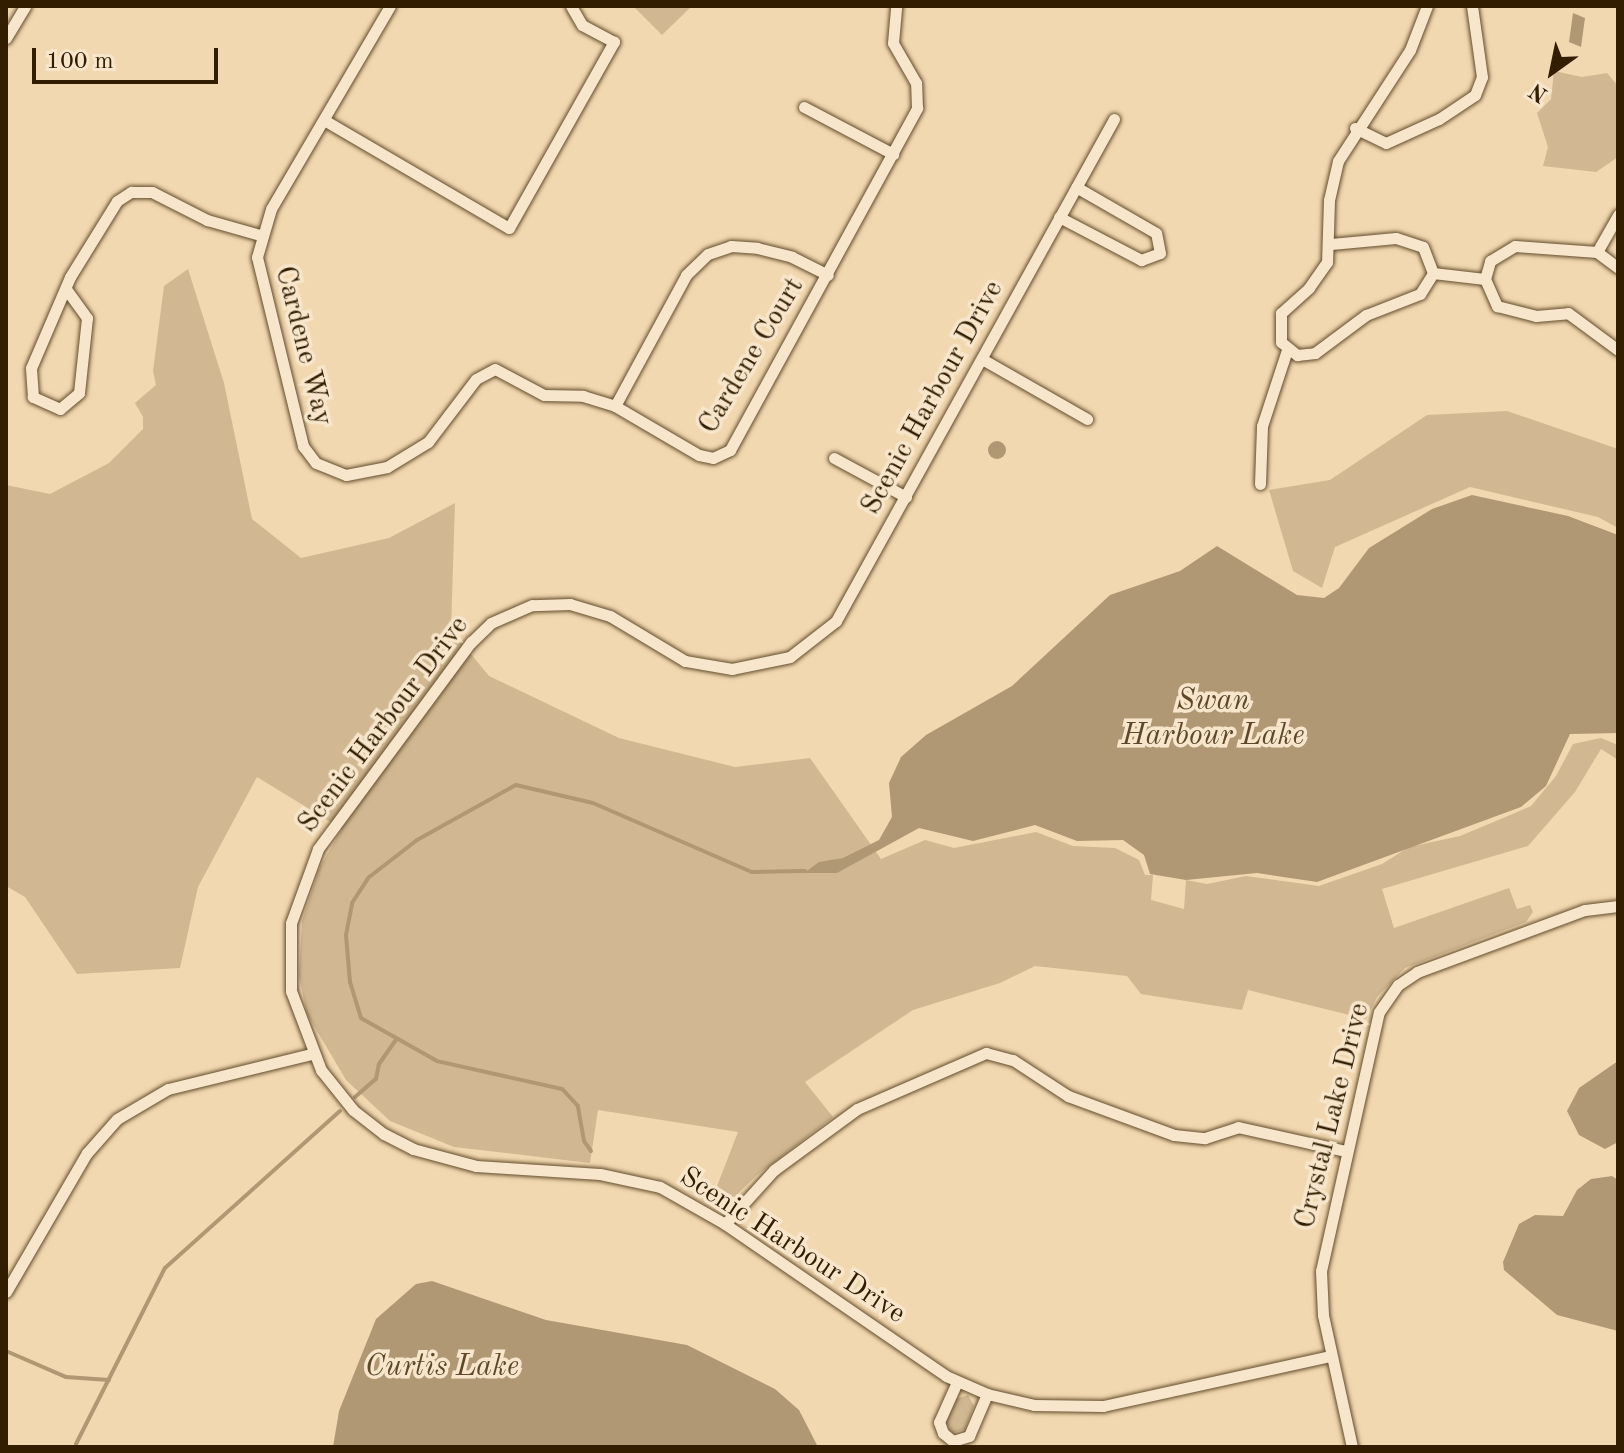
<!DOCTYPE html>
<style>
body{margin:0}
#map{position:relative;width:1624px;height:1453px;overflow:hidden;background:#f2d8b0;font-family:"Old Standard TT",serif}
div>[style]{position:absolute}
.green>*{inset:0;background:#d1b892}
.water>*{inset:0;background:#b19874}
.round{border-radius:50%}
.stream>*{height:4px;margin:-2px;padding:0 2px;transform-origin:2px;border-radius:2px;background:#b19874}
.roads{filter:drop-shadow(0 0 2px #624c2c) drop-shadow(0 0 2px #624c2c)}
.minor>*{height:11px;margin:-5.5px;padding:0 5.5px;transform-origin:5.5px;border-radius:5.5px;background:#f7e6cc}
span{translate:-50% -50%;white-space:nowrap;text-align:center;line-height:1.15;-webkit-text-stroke:7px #f7e6cc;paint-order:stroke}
.street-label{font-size:28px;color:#321d00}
.water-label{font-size:30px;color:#5e4829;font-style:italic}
.frame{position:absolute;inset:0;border:8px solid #321d00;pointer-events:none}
.north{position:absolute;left:1512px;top:32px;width:80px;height:80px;-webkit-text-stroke:6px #f7e6cc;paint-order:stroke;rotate:213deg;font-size:22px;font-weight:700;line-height:32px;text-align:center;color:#321d00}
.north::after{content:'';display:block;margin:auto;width:28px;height:36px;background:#321d00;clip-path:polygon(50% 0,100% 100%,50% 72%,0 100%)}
.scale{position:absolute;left:32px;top:48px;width:186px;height:36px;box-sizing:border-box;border:4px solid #321d00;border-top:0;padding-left:10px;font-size:24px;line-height:28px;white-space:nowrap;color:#321d00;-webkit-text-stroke:6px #f7e6cc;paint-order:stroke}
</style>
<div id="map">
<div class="green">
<i style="clip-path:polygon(633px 6px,692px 6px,662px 35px)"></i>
<i style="clip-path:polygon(1554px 71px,1582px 77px,1607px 73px,1618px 86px,1618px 157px,1596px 172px,1543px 166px,1548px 147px,1537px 113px,1551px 99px)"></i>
<i style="clip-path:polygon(188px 269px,224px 383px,252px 519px,301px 558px,389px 538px,455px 503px,451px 630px,489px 676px,619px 738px,735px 767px,810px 758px,881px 859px,925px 840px,954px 848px,1036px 832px,1073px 846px,1115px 848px,1139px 860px,1145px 875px,1153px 875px,1151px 900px,1184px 909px,1186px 880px,1207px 884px,1246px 876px,1319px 886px,1382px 864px,1409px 847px,1460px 836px,1496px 821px,1531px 806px,1556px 776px,1573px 744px,1601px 738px,1618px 745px,1618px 760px,1601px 749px,1575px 792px,1528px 846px,1382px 889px,1394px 928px,1509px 888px,1517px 909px,1530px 905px,1533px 912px,1526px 922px,1405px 968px,1377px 997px,1366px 1019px,1248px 990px,1242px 1010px,1141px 994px,1127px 976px,1035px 966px,1000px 983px,913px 1010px,805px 1082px,833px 1117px,756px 1176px,722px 1209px,710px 1204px,738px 1132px,598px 1110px,590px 1163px,454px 1147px,390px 1121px,346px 1080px,307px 1014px,299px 976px,302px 921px,320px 867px,342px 829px,257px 777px,198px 887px,180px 968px,77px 974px,25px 897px,6px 886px,6px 485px,50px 494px,109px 463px,143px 429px,143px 417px,135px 403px,156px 385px,153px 371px,164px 286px)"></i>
<i style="clip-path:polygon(1507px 411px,1618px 449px,1618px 528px,1598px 517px,1470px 487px,1335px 547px,1322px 588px,1293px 571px,1269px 490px,1330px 480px,1427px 415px)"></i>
<i style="clip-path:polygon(968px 1395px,974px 1406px,965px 1429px,952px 1433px,946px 1422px,956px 1399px)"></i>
</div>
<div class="water">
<i style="clip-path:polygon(1573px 13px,1585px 18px,1581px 47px,1569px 42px)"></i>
<i class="round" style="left:988px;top:441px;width:18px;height:18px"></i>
<i style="clip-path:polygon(1472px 495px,1568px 516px,1618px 535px,1618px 733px,1570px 734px,1546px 786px,1521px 807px,1317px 882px,1257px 873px,1186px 880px,1150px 874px,1144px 855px,1123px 840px,1077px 841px,1035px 825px,973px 841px,919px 828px,837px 873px,804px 873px,819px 862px,843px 858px,879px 840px,892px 817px,889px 783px,901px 757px,926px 735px,1012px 686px,1110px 595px,1180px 571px,1217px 546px,1297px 595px,1324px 598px,1339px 588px,1369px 548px,1432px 509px)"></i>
<i style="clip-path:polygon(1618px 1061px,1618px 1142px,1605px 1149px,1579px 1135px,1567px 1111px,1579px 1088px)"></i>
<i style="clip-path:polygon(1612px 1176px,1618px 1180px,1618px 1331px,1557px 1315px,1504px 1270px,1503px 1262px,1519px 1224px,1535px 1215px,1563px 1216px,1577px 1190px,1591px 1179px)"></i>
<i style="clip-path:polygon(432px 1281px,546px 1320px,687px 1345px,775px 1389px,799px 1410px,818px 1447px,333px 1447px,339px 1411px,376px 1319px,416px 1284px)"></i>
</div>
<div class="stream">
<i style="left:355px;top:1097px;width:28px;rotate:-41deg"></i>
<i style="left:376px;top:1079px;width:15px;rotate:-79deg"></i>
<i style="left:379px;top:1064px;width:29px;rotate:-55deg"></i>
<i style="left:591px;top:1151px;width:12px;rotate:-125deg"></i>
<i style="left:584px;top:1141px;width:36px;rotate:-100deg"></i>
<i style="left:578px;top:1106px;width:23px;rotate:-133deg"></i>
<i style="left:562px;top:1089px;width:128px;rotate:-167.4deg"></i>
<i style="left:437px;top:1061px;width:87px;rotate:-150.5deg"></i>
<i style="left:361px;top:1018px;width:38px;rotate:-107deg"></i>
<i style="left:350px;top:982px;width:47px;rotate:-94.9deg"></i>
<i style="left:346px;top:935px;width:33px;rotate:-79deg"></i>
<i style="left:352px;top:903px;width:30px;rotate:-57deg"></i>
<i style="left:368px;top:878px;width:62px;rotate:-37.8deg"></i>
<i style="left:417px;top:840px;width:113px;rotate:-29.1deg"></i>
<i style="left:516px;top:785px;width:79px;rotate:13.2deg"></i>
<i style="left:593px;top:803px;width:173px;rotate:23.5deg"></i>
<i style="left:752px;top:872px;width:53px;rotate:-1.1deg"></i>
<i style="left:6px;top:1351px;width:65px;rotate:23.4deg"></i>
<i style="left:66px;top:1377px;width:43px;rotate:4deg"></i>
<i style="left:76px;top:1444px;width:197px;rotate:-63.2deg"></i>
<i style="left:165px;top:1268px;width:235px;rotate:-41.9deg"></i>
</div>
<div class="roads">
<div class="minor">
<i style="left:390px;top:6px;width:235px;rotate:120.4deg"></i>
<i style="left:271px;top:209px;width:50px;rotate:106.3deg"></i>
<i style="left:257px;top:257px;width:195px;rotate:76.3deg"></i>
<i style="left:303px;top:446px;width:21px;rotate:53deg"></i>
<i style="left:316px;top:463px;width:32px;rotate:22deg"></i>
<i style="left:346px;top:475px;width:42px;rotate:-11deg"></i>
<i style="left:387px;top:467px;width:48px;rotate:-31.4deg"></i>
<i style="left:428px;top:442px;width:79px;rotate:-52.7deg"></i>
<i style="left:476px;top:379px;width:21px;rotate:-28deg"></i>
<i style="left:495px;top:369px;width:55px;rotate:28deg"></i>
<i style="left:544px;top:395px;width:39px;rotate:1deg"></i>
<i style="left:583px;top:396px;width:34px;rotate:17deg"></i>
<i style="left:615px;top:406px;width:97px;rotate:30.3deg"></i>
<i style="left:699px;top:455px;width:14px;rotate:12deg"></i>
<i style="left:713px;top:458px;width:19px;rotate:-25deg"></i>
<i style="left:730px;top:450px;width:390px;rotate:-61.3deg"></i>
<i style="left:917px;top:108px;width:25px;rotate:-92deg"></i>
<i style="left:916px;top:83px;width:46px;rotate:-119.9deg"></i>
<i style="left:893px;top:43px;width:37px;rotate:-85deg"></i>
<i style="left:1427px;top:6px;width:47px;rotate:111.1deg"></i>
<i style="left:1410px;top:50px;width:132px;rotate:123deg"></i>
<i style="left:1338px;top:161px;width:40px;rotate:103deg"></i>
<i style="left:1329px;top:200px;width:62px;rotate:91.8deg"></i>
<i style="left:1327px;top:262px;width:32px;rotate:125deg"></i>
<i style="left:1309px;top:288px;width:38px;rotate:138deg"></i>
<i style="left:1281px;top:313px;width:29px;rotate:90deg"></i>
<i style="left:1281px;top:342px;width:21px;rotate:39deg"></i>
<i style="left:1297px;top:355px;width:18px;rotate:-6deg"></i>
<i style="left:1315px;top:353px;width:64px;rotate:-36.7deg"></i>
<i style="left:1366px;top:315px;width:58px;rotate:-21.3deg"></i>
<i style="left:1420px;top:294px;width:25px;rotate:-58deg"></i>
<i style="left:6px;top:38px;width:37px;rotate:-59deg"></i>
<i style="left:804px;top:107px;width:101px;rotate:27.8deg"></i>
<i style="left:1114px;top:119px;width:574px;rotate:118.98deg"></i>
<i style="left:836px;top:621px;width:58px;rotate:142deg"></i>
<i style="left:790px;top:657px;width:59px;rotate:168.3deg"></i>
<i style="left:732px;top:669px;width:48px;rotate:-170.3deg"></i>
<i style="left:685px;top:661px;width:87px;rotate:-149deg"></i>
<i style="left:610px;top:616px;width:42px;rotate:-163.3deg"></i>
<i style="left:570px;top:604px;width:38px;rotate:178deg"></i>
<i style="left:532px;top:605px;width:45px;rotate:156.3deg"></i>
<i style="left:491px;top:623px;width:28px;rotate:136deg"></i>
<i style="left:471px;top:642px;width:257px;rotate:126.5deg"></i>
<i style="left:318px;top:849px;width:79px;rotate:110deg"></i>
<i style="left:291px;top:923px;width:68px;rotate:90deg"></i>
<i style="left:291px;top:991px;width:85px;rotate:69.2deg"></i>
<i style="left:321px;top:1070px;width:51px;rotate:51.3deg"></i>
<i style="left:353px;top:1110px;width:39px;rotate:38deg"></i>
<i style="left:384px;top:1134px;width:33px;rotate:27deg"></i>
<i style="left:413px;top:1149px;width:65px;rotate:15.1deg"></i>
<i style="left:476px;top:1166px;width:124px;rotate:3.7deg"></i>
<i style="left:600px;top:1174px;width:61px;rotate:12.2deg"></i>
<i style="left:660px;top:1187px;width:75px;rotate:29.6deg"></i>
<i style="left:725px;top:1224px;width:268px;rotate:34.5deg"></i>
<i style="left:946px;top:1376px;width:45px;rotate:23.7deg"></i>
<i style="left:987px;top:1394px;width:48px;rotate:13.2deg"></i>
<i style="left:1034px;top:1405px;width:69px;rotate:0.8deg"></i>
<i style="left:1103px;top:1406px;width:232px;rotate:-12.4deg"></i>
<i style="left:324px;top:120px;width:214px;rotate:30.3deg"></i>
<i style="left:509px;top:228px;width:214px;rotate:-60.6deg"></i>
<i style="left:614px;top:42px;width:36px;rotate:-152deg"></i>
<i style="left:582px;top:25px;width:22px;rotate:-120deg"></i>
<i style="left:1355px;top:128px;width:34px;rotate:26deg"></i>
<i style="left:1386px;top:143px;width:58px;rotate:-24.4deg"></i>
<i style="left:1439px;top:119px;width:43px;rotate:-33.7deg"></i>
<i style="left:1475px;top:95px;width:19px;rotate:-69deg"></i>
<i style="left:1482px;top:77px;width:72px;rotate:-98deg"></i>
<i style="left:1059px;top:217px;width:93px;rotate:27.7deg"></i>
<i style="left:1141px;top:260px;width:20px;rotate:-20deg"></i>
<i style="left:1160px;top:253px;width:20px;rotate:-101deg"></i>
<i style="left:1156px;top:233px;width:92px;rotate:-150.1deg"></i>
<i style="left:1331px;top:244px;width:65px;rotate:-5.3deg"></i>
<i style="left:1396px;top:238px;width:28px;rotate:18deg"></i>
<i style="left:1423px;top:247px;width:28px;rotate:69deg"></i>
<i style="left:1597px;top:252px;width:43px;rotate:-60.4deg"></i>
<i style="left:1597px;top:252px;width:26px;rotate:37deg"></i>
<i style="left:1433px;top:273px;width:52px;rotate:6.6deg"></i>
<i style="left:1485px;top:279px;width:30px;rotate:66deg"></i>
<i style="left:1497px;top:306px;width:40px;rotate:14.4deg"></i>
<i style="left:1536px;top:316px;width:32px;rotate:-5deg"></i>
<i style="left:1568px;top:313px;width:62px;rotate:36.5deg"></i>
<i style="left:1485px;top:279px;width:19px;rotate:-74deg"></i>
<i style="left:1490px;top:261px;width:29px;rotate:-31deg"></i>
<i style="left:1515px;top:246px;width:82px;rotate:4.2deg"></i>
<i style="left:66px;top:289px;width:36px;rotate:54deg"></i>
<i style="left:87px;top:318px;width:75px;rotate:96.1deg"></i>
<i style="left:79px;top:393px;width:25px;rotate:140deg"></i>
<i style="left:60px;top:409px;width:30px;rotate:-156deg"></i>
<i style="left:33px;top:397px;width:29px;rotate:-94deg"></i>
<i style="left:31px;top:368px;width:99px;rotate:-66.8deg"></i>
<i style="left:70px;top:277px;width:89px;rotate:-58.3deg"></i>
<i style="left:117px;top:201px;width:17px;rotate:-33deg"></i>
<i style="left:131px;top:192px;width:21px"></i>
<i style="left:152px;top:192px;width:62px;rotate:27deg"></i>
<i style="left:207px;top:220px;width:55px;rotate:15.8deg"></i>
<i style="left:982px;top:359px;width:121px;rotate:29.7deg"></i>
<i style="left:615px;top:406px;width:149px;rotate:-61.5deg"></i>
<i style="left:686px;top:275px;width:30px;rotate:-44deg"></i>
<i style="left:708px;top:254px;width:24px;rotate:-19deg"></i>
<i style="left:731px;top:246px;width:26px;rotate:4deg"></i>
<i style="left:757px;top:248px;width:36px;rotate:14deg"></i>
<i style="left:792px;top:257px;width:40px;rotate:26.6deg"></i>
<i style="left:834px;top:458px;width:82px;rotate:28.4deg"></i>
<i style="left:1260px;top:484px;width:58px;rotate:-88deg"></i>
<i style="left:1262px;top:426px;width:80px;rotate:-71.8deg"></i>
<i style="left:725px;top:1224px;width:73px;rotate:-47.8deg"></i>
<i style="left:774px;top:1170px;width:103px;rotate:-36.3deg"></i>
<i style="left:857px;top:1109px;width:141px;rotate:-23.5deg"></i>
<i style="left:986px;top:1053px;width:28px;rotate:15deg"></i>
<i style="left:1013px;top:1060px;width:66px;rotate:33.2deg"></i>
<i style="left:1068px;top:1096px;width:113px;rotate:20.2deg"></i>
<i style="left:1174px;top:1135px;width:31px;rotate:6deg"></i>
<i style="left:1205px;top:1138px;width:35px;rotate:-18deg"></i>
<i style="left:1238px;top:1127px;width:110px;rotate:12.6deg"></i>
<i style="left:6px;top:1292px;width:161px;rotate:-59.8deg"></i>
<i style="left:87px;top:1153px;width:45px;rotate:-48.6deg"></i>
<i style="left:117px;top:1119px;width:59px;rotate:-30.5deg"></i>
<i style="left:168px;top:1089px;width:148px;rotate:-13.7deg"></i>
<i style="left:957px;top:1382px;width:44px;rotate:114.2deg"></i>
<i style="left:939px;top:1422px;width:12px;rotate:70deg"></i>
<i style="left:943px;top:1433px;width:13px;rotate:39deg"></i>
<i style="left:953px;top:1441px;width:17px;rotate:-17deg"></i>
<i style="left:969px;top:1436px;width:46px;rotate:-66.8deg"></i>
<i style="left:1352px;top:1447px;width:135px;rotate:-102.4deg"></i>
<i style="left:1323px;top:1315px;width:44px;rotate:-92.6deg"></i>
<i style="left:1321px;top:1271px;width:265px;rotate:-77.4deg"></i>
<i style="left:1379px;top:1012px;width:33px;rotate:-55deg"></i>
<i style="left:1398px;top:985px;width:23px;rotate:-34deg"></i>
<i style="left:1417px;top:972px;width:179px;rotate:-20.3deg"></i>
<i style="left:1585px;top:910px;width:33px;rotate:-7deg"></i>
</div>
</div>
<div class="street-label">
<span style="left:303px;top:346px;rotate:76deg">Cardene Way</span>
<span style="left:752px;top:356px;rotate:-59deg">Cardene Court</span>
<span style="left:933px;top:398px;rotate:-61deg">Scenic Harbour Drive</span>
<span style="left:384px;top:725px;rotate:-53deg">Scenic Harbour Drive</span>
<span style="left:1333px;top:1116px;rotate:-76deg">Crystal Lake Drive</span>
<span style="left:792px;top:1246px;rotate:33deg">Scenic Harbour Drive</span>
</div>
<div class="water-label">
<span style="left:1213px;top:718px">Swan<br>Harbour Lake</span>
<span style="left:442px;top:1367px">Curtis Lake</span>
</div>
<div class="frame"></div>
<div class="north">N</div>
<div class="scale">100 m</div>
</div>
